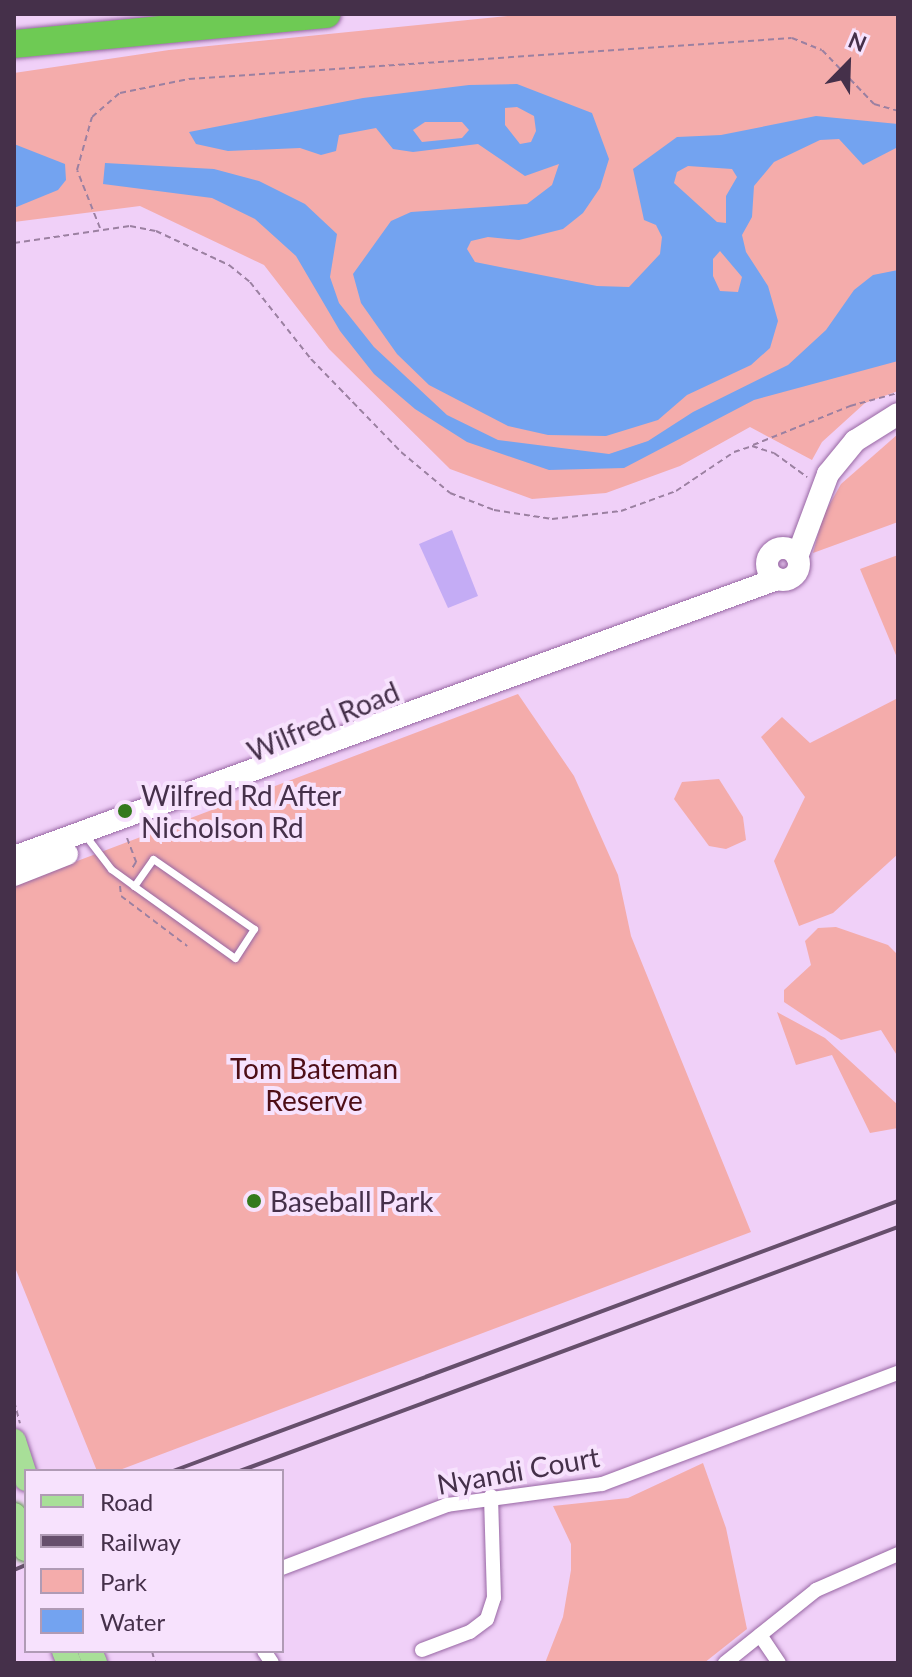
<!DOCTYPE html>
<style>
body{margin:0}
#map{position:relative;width:912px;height:1677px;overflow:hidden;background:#f0d0f8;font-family:Lato,sans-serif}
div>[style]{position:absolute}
.green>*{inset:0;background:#f4acab}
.water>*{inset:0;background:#73a3f0}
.building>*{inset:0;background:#c4acf5}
.path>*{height:2px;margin-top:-1px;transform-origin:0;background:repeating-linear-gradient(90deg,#9b80a1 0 6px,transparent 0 10px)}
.roads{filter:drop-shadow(0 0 2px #9766a3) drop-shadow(0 0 2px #9766a3)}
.lane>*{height:7px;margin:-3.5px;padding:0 3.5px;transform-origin:3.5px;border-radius:3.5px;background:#fff}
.street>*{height:14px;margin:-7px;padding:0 7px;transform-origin:7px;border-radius:7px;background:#fff}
.secondary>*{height:22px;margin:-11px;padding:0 11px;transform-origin:11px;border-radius:11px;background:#fff}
.secondary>.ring{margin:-11px;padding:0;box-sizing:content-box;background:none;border:22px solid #fff;border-radius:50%}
.primary>*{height:24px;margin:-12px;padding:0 12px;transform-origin:12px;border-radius:12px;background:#a8df98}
.highway>*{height:28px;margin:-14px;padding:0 14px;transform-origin:14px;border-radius:14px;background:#6eca54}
.rail>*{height:4px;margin:-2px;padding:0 2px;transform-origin:2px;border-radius:2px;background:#664f6c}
.bridges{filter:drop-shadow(0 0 2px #609450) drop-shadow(0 0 2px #609450)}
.primary-bridge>*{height:24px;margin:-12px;padding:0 12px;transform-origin:12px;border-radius:12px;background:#a8df98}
.dots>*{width:22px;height:22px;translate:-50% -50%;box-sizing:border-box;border:4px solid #f7e2fd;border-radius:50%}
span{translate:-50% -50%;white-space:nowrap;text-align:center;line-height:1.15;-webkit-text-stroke:8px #f7e2fd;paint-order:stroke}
.street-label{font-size:28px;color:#45304a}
.poi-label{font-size:28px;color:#45304a}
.left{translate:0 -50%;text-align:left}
.park-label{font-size:28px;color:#4e0e16}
.frame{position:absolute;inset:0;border:16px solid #45304a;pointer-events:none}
.legend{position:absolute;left:24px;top:1469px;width:260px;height:184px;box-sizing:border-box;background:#f7e2fd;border:2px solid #b09bb5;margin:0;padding:10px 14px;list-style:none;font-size:24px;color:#45304a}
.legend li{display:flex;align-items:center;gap:16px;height:40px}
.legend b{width:40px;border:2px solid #b09bb5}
.north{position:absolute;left:808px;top:24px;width:80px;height:80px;-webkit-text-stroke:6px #f7e2fd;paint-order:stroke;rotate:23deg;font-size:22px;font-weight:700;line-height:32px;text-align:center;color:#45304a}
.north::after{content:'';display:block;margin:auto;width:28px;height:36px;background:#45304a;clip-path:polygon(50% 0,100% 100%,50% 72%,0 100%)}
</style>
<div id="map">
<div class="green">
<i style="clip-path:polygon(527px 14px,898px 14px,898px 391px,865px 403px,822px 442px,812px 460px,750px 427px,680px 466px,606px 493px,532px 499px,450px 469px,329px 349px,264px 265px,140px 206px,14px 222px,14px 73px,169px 50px)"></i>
<i style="clip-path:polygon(898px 434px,898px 522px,813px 553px,823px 516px,841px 484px)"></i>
<i style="clip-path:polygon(898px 555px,898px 660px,860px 569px)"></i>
<i style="clip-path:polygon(518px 694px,574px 776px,618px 875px,631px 936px,751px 1232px,117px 1471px,97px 1471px,14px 1265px,14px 885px)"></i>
<i style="clip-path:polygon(898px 698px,898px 854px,833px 913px,799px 926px,774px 861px,805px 797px,761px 737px,782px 717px,810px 743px)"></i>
<i style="clip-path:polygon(719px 779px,743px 817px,746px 840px,726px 849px,709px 846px,674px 799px,682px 782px)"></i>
<i style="clip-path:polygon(836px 927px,888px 945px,898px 955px,898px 1057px,881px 1030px,841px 1040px,784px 1002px,784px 990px,811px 965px,805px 941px,818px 928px)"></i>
<i style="clip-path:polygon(777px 1012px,825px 1038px,898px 1105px,898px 1128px,870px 1133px,832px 1055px,796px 1065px)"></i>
<i style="clip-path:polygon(703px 1463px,726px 1528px,747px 1629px,704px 1663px,545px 1663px,563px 1617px,571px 1570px,571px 1544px,553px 1506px,628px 1498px)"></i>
</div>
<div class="water">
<i style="clip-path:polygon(evenodd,517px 84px,592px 113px,609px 159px,600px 188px,583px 213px,563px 229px,519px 240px,488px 237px,471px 241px,467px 249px,475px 262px,597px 286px,629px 287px,660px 254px,662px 237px,656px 225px,644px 220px,633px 169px,677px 137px,721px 135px,816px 116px,898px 124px,898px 147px,863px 165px,839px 139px,820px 140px,774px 162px,754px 186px,752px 217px,742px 235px,746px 252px,768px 286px,778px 321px,770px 348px,751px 365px,687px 395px,658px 420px,606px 436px,548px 435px,508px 426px,429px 385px,397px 354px,361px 303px,353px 274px,391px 221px,411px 212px,527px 204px,552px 185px,559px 164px,525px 176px,478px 144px,413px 152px,393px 149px,376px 128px,339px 135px,336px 151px,321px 155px,300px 148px,228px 151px,196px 144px,189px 132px,363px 98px,469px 85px,517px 84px,517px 107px,534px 116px,536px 131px,531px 142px,520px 144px,505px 125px,505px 108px,517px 107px,517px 84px,425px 122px,462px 122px,469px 130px,462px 138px,422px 142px,413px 130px,425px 122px,517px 84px,688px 166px,732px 169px,737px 177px,726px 196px,726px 223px,717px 222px,674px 183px,677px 172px,688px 166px,517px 84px,720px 251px,742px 277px,738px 292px,720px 291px,713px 276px,713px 259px,720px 251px)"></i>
<i style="clip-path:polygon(14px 144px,65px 164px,66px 180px,58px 190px,14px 208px)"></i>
<i style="clip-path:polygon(105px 163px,214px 169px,259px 181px,305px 204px,337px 234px,330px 277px,339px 303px,374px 347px,447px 415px,498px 440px,609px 454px,648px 441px,693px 412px,788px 365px,826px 330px,854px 290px,873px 275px,898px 270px,898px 361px,754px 400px,624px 468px,549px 470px,467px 442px,415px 409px,374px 374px,340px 331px,296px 256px,255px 219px,212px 198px,103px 184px)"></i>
</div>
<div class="building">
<i style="clip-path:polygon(452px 530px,478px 596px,448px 608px,419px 544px)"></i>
</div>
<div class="path">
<i style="left:100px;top:228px;width:62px;rotate:-111.6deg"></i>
<i style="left:77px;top:170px;width:55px;rotate:-74.2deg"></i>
<i style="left:92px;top:117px;width:37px;rotate:-41deg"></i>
<i style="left:120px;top:93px;width:70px;rotate:-11.5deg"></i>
<i style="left:189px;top:79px;width:604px;rotate:-3.89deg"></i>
<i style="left:792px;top:38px;width:32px;rotate:22deg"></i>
<i style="left:822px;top:50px;width:75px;rotate:46.1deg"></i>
<i style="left:874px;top:104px;width:25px;rotate:16deg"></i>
<i style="left:14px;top:243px;width:117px;rotate:-8.3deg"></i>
<i style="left:130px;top:226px;width:26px;rotate:11deg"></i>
<i style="left:156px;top:231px;width:81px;rotate:25deg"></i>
<i style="left:229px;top:265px;width:27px;rotate:39deg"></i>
<i style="left:250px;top:282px;width:98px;rotate:51.6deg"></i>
<i style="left:311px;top:359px;width:129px;rotate:45.9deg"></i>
<i style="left:401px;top:452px;width:64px;rotate:39.9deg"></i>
<i style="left:450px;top:493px;width:47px;rotate:21.1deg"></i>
<i style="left:494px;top:510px;width:59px;rotate:8.8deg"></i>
<i style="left:552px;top:519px;width:69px;rotate:-6.6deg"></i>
<i style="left:621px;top:511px;width:59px;rotate:-20deg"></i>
<i style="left:676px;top:491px;width:70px;rotate:-33.9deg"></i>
<i style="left:734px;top:452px;width:19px;rotate:-18deg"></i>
<i style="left:752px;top:446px;width:23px;rotate:18deg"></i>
<i style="left:774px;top:453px;width:41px;rotate:36deg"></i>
<i style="left:753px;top:445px;width:105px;rotate:-21.9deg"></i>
<i style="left:850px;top:406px;width:50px;rotate:-15.2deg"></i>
<i style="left:757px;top:567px;width:21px;rotate:-65deg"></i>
<i style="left:766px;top:548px;width:20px;rotate:-27deg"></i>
<i style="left:127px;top:838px;width:26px;rotate:69deg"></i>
<i style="left:136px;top:862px;width:9px;rotate:122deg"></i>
<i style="left:120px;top:886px;width:10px;rotate:84deg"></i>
<i style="left:121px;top:896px;width:83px;rotate:37.1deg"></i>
<i style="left:14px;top:1401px;width:23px;rotate:75deg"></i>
<i style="left:152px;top:1651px;width:12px;rotate:76deg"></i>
<i style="left:14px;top:1662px;width:1px;rotate:45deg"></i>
</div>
<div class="roads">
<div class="lane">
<i style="left:85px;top:835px;width:43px;rotate:52.6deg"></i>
<i style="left:111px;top:869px;width:29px;rotate:36deg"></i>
<i style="left:134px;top:886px;width:124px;rotate:35.5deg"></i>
<i style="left:235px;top:958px;width:35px;rotate:-57deg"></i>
<i style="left:254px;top:929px;width:123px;rotate:-145.3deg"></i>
<i style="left:153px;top:859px;width:33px;rotate:125deg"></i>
</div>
<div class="street">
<i style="left:282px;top:1568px;width:177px;rotate:-20.9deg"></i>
<i style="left:447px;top:1505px;width:156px;rotate:-7.7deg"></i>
<i style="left:602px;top:1484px;width:316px;rotate:-20.6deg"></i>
<i style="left:760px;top:1635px;width:34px;rotate:56deg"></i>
<i style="left:422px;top:1650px;width:51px;rotate:-20.6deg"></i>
<i style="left:470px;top:1632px;width:21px;rotate:-37deg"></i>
<i style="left:487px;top:1619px;width:22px;rotate:-72deg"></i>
<i style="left:494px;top:1598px;width:102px;rotate:-91.7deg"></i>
<i style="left:264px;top:1651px;width:14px;rotate:56deg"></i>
<i style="left:725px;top:1663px;width:117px;rotate:-38.7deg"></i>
<i style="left:816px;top:1590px;width:90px;rotate:-23.7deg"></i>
</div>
<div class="secondary">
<i class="ring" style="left:767px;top:548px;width:10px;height:10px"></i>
<i style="left:797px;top:557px;width:89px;rotate:-69.5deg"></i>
<i style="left:828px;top:474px;width:43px;rotate:-50.7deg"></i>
<i style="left:855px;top:441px;width:51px;rotate:-32.1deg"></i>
<i style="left:14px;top:857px;width:812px;rotate:-20.02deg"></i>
<i style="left:14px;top:875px;width:57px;rotate:-21.6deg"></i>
</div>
<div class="primary">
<i style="left:14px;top:1441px;width:40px;rotate:72deg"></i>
<i style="left:64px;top:1651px;width:13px;rotate:67deg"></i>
<i style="left:90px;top:1651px;width:13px;rotate:67deg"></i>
</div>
<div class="highway">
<i style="left:14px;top:44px;width:314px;rotate:-5.5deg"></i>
</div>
</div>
<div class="rail">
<i style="left:173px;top:1471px;width:774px;rotate:-20.43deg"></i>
<i style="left:240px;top:1471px;width:702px;rotate:-20.35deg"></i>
<i style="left:14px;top:1541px;width:13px;rotate:-23deg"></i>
<i style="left:14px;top:1555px;width:13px;rotate:-23deg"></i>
<i style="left:14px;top:1570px;width:13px;rotate:-23deg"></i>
</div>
<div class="bridges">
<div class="primary-bridge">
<i style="left:14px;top:1515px;width:36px;rotate:71deg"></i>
</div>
</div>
<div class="dots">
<i style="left:125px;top:811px;background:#347a1d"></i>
<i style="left:254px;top:1201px;background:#347a1d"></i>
</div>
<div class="street-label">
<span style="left:323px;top:721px;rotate:-23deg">Wilfred Road</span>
<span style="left:518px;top:1470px;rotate:-10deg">Nyandi Court</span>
</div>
<div class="poi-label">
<span class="left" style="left:141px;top:811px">Wilfred Rd After<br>Nicholson Rd</span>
<span class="left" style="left:270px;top:1201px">Baseball Park</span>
</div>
<div class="park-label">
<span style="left:314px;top:1084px">Tom Bateman<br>Reserve</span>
</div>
<div class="frame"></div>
<ul class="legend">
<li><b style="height:10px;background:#a8df98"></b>Road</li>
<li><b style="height:10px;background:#664f6c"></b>Railway</li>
<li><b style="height:22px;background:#f4acab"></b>Park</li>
<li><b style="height:22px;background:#73a3f0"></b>Water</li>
</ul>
<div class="north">N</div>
</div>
